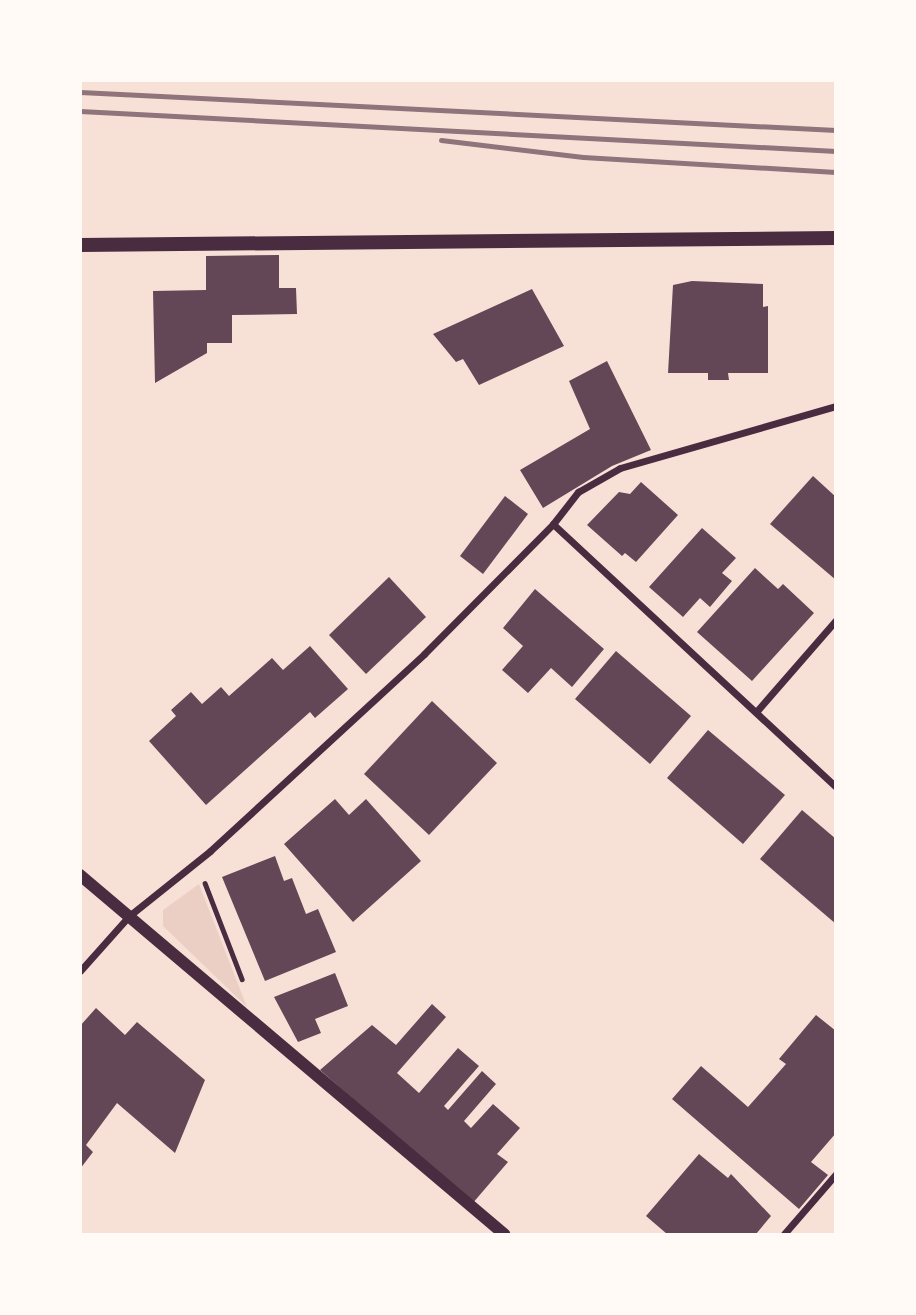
<!DOCTYPE html>
<style>
body{margin:0}
#map{position:relative;width:916px;height:1315px;overflow:hidden;background:#f7e1d7;font-family:"Nunito Sans",sans-serif}
div>[style]{position:absolute}
.green>*{inset:0;background:#ebcfc5}
.building>*{inset:0;background:#644757}
.path>*{height:4.5px;margin:-2.25px;padding:0 2.25px;transform-origin:2.25px;border-radius:2.25px;background:#4a2c40}
.minor>*{height:7px;margin:-3.5px;padding:0 3.5px;transform-origin:3.5px;border-radius:3.5px;background:#4a2c40}
.tertiary>*{height:12px;margin:-6px;padding:0 6px;transform-origin:6px;border-radius:6px;background:#4a2c40}
.secondary>*{height:14px;margin:-7px;padding:0 7px;transform-origin:7px;border-radius:7px;background:#4a2c40}
.rail>*{height:5px;margin:-2.5px;padding:0 2.5px;transform-origin:2.5px;border-radius:2.5px;background:#8f747c}
span{translate:-50% -50%;white-space:nowrap;text-align:center;line-height:1.15;-webkit-text-stroke:5px #fffaf5;paint-order:stroke}
.frame{position:absolute;inset:0;border:82px solid #fffaf5;pointer-events:none}
</style>
<div id="map">
<div class="green">
<i style="clip-path:polygon(199px 884px,247px 1007px,163px 926px,163px 910px)"></i>
</div>
<div class="building">
<i style="clip-path:polygon(279px 255px,279px 288px,296px 288px,297px 314px,232px 315px,232px 343px,207px 343px,207px 353px,155px 383px,153px 291px,206px 290px,206px 256px)"></i>
<i style="clip-path:polygon(692px 281px,763px 284px,763px 307px,768px 306px,768px 373px,728px 373px,729px 380px,708px 380px,708px 373px,668px 373px,673px 285px)"></i>
<i style="clip-path:polygon(532px 289px,564px 346px,479px 385px,463px 359px,456px 362px,433px 334px)"></i>
<i style="clip-path:polygon(607px 361px,651px 450px,612px 466px,543px 508px,520px 470px,590px 429px,569px 381px)"></i>
<i style="clip-path:polygon(813px 476px,836px 497px,836px 580px,770px 524px)"></i>
<i style="clip-path:polygon(641px 482px,678px 515px,636px 562px,625px 553px,622px 556px,587px 525px,619px 492px,630px 494px)"></i>
<i style="clip-path:polygon(505px 496px,528px 514px,483px 574px,460px 556px)"></i>
<i style="clip-path:polygon(702px 528px,736px 558px,722px 573px,732px 581px,710px 607px,700px 598px,683px 617px,649px 587px)"></i>
<i style="clip-path:polygon(755px 568px,778px 589px,783px 584px,814px 613px,752px 681px,697px 632px)"></i>
<i style="clip-path:polygon(389px 577px,426px 617px,366px 674px,329px 635px)"></i>
<i style="clip-path:polygon(535px 589px,604px 649px,572px 687px,551px 668px,528px 693px,502px 670px,523px 646px,503px 628px)"></i>
<i style="clip-path:polygon(310px 646px,348px 689px,315px 718px,310px 712px,206px 805px,149px 741px,176px 716px,171px 710px,191px 692px,202px 704px,221px 687px,229px 696px,272px 658px,283px 670px)"></i>
<i style="clip-path:polygon(616px 651px,691px 716px,650px 764px,575px 699px)"></i>
<i style="clip-path:polygon(432px 701px,497px 763px,429px 835px,364px 774px)"></i>
<i style="clip-path:polygon(708px 730px,785px 795px,743px 844px,667px 778px)"></i>
<i style="clip-path:polygon(335px 799px,349px 815px,366px 799px,421px 861px,353px 922px,284px 844px)"></i>
<i style="clip-path:polygon(802px 810px,836px 839px,836px 924px,760px 859px)"></i>
<i style="clip-path:polygon(275px 856px,284px 881px,292px 878px,306px 914px,318px 909px,336px 952px,265px 981px,222px 877px)"></i>
<i style="clip-path:polygon(335px 973px,348px 1006px,315px 1019px,321px 1033px,298px 1042px,274px 997px)"></i>
<i style="clip-path:polygon(432px 1004px,446px 1017px,397px 1073px,419px 1093px,458px 1048px,479px 1066px,444px 1106px,448px 1110px,482px 1071px,496px 1084px,464px 1121px,471px 1128px,493px 1104px,520px 1128px,497px 1154px,508px 1162px,472px 1204px,320px 1070px,372px 1025px,396px 1045px)"></i>
<i style="clip-path:polygon(96px 1008px,125px 1035px,137px 1022px,205px 1080px,175px 1153px,117px 1103px,86px 1145px,93px 1152px,80px 1169px,80px 1026px)"></i>
<i style="clip-path:polygon(816px 1015px,836px 1031px,836px 1133px,811px 1162px,828px 1175px,799px 1209px,672px 1099px,701px 1066px,748px 1107px,786px 1064px,779px 1059px)"></i>
<i style="clip-path:polygon(699px 1154px,728px 1178px,731px 1174px,771px 1216px,756px 1234px,667px 1234px,646px 1216px)"></i>
</div>
<div class="path">
<i style="left:205px;top:883px;width:103px;rotate:68.9deg"></i>
</div>
<div class="minor">
<i style="left:553px;top:524px;width:386px;rotate:42.9deg"></i>
<i style="left:756px;top:712px;width:122px;rotate:-49deg"></i>
<i style="left:80px;top:971px;width:74px;rotate:-48.3deg"></i>
<i style="left:129px;top:916px;width:104px;rotate:-38.7deg"></i>
<i style="left:210px;top:851px;width:291px;rotate:-42.6deg"></i>
<i style="left:424px;top:654px;width:183px;rotate:-45.2deg"></i>
<i style="left:553px;top:524px;width:41px;rotate:-52deg"></i>
<i style="left:578px;top:492px;width:48px;rotate:-29.7deg"></i>
<i style="left:620px;top:468px;width:225px;rotate:-16deg"></i>
<i style="left:784px;top:1234px;width:79px;rotate:-49.1deg"></i>
</div>
<div class="tertiary">
<i style="left:80px;top:875px;width:556px;rotate:40.25deg"></i>
</div>
<div class="secondary">
<i style="left:80px;top:245px;width:756px;rotate:-0.53deg"></i>
</div>
<div class="rail">
<i style="left:80px;top:92px;width:757px;rotate:2.88deg"></i>
<i style="left:80px;top:111px;width:757px;rotate:3.03deg"></i>
<i style="left:441px;top:140px;width:143px;rotate:6.8deg"></i>
<i style="left:583px;top:157px;width:253px;rotate:3.4deg"></i>
</div>
<div class="frame"></div>
</div>
